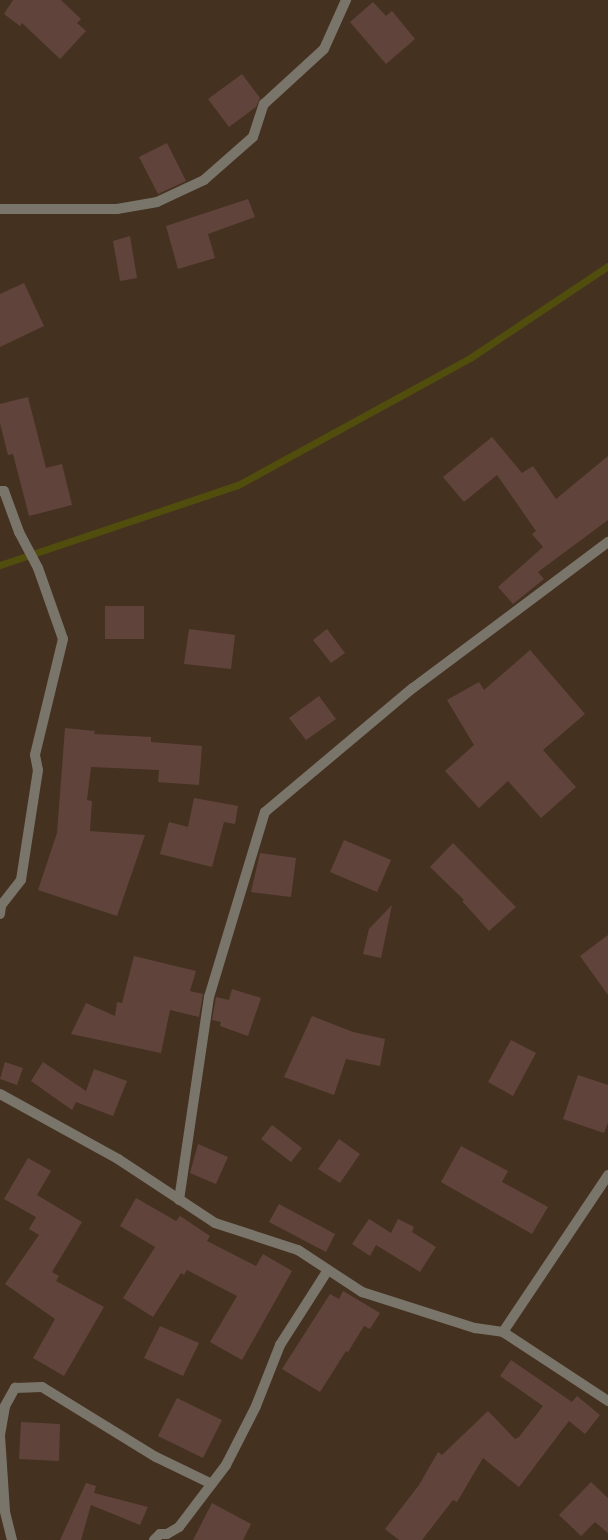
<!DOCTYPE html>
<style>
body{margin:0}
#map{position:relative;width:608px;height:1540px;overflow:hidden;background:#453120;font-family:Roboto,sans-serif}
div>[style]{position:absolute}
.stream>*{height:7px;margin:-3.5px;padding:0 3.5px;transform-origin:3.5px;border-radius:3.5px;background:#514e0d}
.building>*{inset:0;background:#60443c}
.street>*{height:10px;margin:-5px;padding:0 5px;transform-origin:5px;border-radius:5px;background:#7a756a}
span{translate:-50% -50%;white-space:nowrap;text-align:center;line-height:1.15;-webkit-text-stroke:4.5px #453120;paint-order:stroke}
</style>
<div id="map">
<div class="stream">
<i style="left:0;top:565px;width:251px;rotate:-18.6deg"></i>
<i style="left:238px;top:485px;width:264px;rotate:-28.7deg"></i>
<i style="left:470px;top:358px;width:166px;rotate:-33.7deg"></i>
</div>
<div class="building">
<i style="clip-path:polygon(13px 0,61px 0,81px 19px,77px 23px,86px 31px,60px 59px,22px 23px,20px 26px,4px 14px)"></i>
<i style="clip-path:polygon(373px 2px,386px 16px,392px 11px,415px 39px,386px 64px,350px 22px)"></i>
<i style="clip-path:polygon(242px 74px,260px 98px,256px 107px,229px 127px,208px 99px)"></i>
<i style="clip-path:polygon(167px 143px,186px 181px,158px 194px,139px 157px)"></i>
<i style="clip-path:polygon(248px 199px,255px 217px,208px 234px,215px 258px,178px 269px,166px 226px)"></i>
<i style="clip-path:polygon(130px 236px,137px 278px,120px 281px,113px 241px)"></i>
<i style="clip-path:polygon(24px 283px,44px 326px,0 347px,0 294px)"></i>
<i style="clip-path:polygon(28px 397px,46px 468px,62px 464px,72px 505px,29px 516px,13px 454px,8px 455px,0 423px,0 404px)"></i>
<i style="clip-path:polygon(492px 437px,522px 473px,533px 466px,556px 499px,608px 456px,608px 520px,538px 572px,544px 579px,513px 604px,498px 587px,543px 547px,532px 534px,536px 531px,497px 475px,464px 502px,443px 477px)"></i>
<i style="clip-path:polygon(105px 606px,144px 606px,144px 639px,105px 639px)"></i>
<i style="clip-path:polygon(189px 629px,235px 635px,231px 669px,184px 664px)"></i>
<i style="clip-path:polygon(327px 629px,345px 653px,331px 663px,313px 640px)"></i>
<i style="clip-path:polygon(530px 650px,585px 714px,543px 750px,576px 787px,541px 818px,508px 781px,479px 808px,445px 771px,474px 745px,447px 700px,479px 682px,484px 690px)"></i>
<i style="clip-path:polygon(319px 696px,336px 719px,306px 740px,289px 718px)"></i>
<i style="clip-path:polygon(65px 728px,95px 731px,94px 734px,151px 737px,151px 742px,202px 746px,199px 785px,158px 782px,159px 770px,91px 767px,87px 800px,92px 801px,90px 831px,145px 835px,117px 916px,38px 890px,57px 833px)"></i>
<i style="clip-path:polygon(194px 798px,238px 806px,235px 824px,224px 822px,212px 867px,160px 854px,169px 822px,188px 827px)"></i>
<i style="clip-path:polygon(344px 840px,391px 860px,377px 892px,330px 872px)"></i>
<i style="clip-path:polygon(453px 843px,516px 907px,489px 931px,462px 901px,464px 900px,430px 867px)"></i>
<i style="clip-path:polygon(260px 853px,296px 858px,291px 897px,251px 892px)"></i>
<i style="clip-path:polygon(392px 905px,381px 958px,363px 954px,369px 929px)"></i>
<i style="clip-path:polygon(608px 935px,608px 995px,580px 956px)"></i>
<i style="clip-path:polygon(134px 956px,196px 971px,190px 991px,203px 994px,199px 1017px,170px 1010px,161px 1053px,71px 1034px,86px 1003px,115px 1016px,117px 1002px,122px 1003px)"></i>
<i style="clip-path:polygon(232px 989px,261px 998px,248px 1036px,220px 1026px,221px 1022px,212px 1020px,216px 997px,229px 1000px)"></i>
<i style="clip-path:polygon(312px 1016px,353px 1032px,385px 1039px,380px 1066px,346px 1059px,334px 1095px,284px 1077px)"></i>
<i style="clip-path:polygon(511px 1040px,536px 1053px,513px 1096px,488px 1082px)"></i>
<i style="clip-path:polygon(5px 1062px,23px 1068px,17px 1085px,0 1079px)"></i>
<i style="clip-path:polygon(43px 1062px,86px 1091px,94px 1069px,127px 1081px,113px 1116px,76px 1102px,72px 1110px,31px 1081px)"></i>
<i style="clip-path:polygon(578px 1075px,608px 1085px,608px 1123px,604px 1133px,563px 1119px)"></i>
<i style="clip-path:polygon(272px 1125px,302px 1148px,291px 1162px,261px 1139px)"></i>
<i style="clip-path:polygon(339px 1139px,360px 1154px,340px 1183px,318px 1169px)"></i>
<i style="clip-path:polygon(198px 1144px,228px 1157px,216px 1184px,190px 1173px)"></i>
<i style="clip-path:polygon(461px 1146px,508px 1171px,502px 1182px,548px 1207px,532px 1234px,441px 1182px)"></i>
<i style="clip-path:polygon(28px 1158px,51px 1171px,37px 1195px,82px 1222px,52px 1272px,59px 1276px,56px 1281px,104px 1307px,64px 1376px,33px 1358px,55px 1319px,5px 1284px,39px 1235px,29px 1229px,36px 1217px,4px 1199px)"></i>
<i style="clip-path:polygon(136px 1198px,176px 1221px,180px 1216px,210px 1236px,207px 1241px,256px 1266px,263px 1254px,292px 1271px,242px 1360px,210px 1342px,237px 1296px,187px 1270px,184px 1275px,181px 1273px,153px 1317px,123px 1298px,155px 1247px,120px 1226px)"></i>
<i style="clip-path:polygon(279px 1204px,335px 1234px,326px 1252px,269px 1222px)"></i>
<i style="clip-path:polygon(369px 1219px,391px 1233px,398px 1219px,414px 1227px,412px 1232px,436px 1247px,420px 1272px,376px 1245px,370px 1256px,352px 1244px)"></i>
<i style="clip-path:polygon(343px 1291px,380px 1313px,370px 1329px,364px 1326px,348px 1352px,346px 1351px,320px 1392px,282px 1369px,330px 1294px,339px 1299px)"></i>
<i style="clip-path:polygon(160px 1326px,199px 1343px,183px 1376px,144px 1358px)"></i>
<i style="clip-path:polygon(511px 1360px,572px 1402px,577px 1396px,600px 1415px,585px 1434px,569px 1421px,519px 1487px,483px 1458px,457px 1502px,453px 1500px,422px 1540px,399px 1540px,385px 1529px,419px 1485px,438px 1452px,442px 1455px,488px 1411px,515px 1439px,519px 1437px,543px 1406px,500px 1376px)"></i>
<i style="clip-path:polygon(177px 1398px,222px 1420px,203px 1458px,158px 1436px)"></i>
<i style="clip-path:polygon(21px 1422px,60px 1424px,59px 1461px,19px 1459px)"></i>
<i style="clip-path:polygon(591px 1482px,608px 1498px,608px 1533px,595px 1522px,581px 1536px,559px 1515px)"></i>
<i style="clip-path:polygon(86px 1483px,96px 1486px,94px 1493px,148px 1507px,140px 1525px,91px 1505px,81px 1540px,60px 1540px)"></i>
<i style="clip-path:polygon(212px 1503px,251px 1524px,243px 1540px,193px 1540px)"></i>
</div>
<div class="street">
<i style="left:0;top:209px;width:117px"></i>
<i style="left:117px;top:209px;width:41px;rotate:-9.9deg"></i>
<i style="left:157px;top:202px;width:52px;rotate:-25.1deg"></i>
<i style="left:204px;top:180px;width:65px;rotate:-41.3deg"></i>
<i style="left:253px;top:137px;width:35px;rotate:-72deg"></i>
<i style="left:264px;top:104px;width:81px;rotate:-42.5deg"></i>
<i style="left:324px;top:49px;width:54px;rotate:-65.8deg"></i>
<i style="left:0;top:491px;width:4px"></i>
<i style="left:4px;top:491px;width:44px;rotate:69.9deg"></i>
<i style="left:19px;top:532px;width:41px;rotate:62.2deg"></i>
<i style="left:38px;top:568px;width:75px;rotate:70.6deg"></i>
<i style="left:63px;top:639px;width:119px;rotate:103.6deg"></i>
<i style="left:35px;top:755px;width:15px;rotate:79deg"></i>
<i style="left:38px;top:770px;width:111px;rotate:98.8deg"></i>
<i style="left:21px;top:880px;width:33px;rotate:128deg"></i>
<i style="left:1px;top:906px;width:8px;rotate:97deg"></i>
<i style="left:0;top:1094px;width:135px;rotate:28.8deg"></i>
<i style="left:118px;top:1159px;width:116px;rotate:33.4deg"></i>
<i style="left:215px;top:1223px;width:87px;rotate:18deg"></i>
<i style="left:298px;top:1250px;width:77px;rotate:33.3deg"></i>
<i style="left:362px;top:1292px;width:119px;rotate:17.7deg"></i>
<i style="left:475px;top:1328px;width:28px;rotate:8deg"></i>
<i style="left:503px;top:1332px;width:126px;rotate:33.3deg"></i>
<i style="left:179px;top:1200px;width:205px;rotate:-81.6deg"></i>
<i style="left:209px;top:997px;width:193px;rotate:-73.2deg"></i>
<i style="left:265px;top:812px;width:193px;rotate:-40deg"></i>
<i style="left:413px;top:688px;width:244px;rotate:-36.8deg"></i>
<i style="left:503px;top:1332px;width:189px;rotate:-56.2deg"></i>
<i style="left:12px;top:1540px;width:30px;rotate:-104deg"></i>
<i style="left:5px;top:1511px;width:76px;rotate:-93.8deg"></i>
<i style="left:0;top:1435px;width:29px;rotate:-80deg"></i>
<i style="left:5px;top:1406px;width:21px;rotate:-61deg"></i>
<i style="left:15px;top:1388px;width:27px;rotate:-2deg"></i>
<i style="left:42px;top:1387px;width:134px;rotate:31.6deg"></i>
<i style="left:156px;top:1457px;width:62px;rotate:25.7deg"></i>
<i style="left:154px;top:1540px;width:8px;rotate:-45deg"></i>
<i style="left:160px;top:1534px;width:7px"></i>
<i style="left:167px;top:1534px;width:14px;rotate:-30deg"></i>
<i style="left:179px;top:1527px;width:78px;rotate:-52.8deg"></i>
<i style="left:226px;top:1465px;width:66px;rotate:-63deg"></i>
<i style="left:256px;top:1406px;width:66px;rotate:-68.5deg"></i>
<i style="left:280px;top:1345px;width:89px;rotate:-57.4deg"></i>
</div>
</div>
